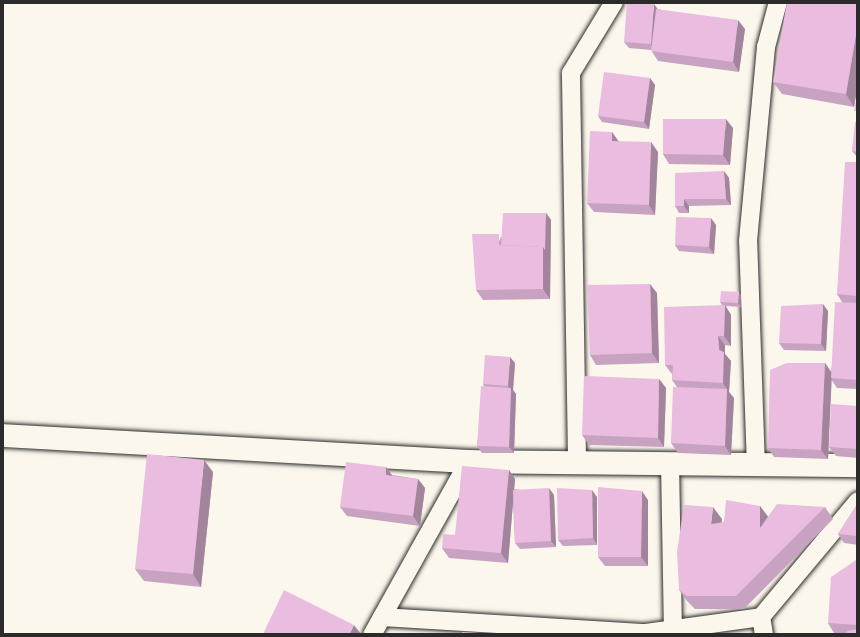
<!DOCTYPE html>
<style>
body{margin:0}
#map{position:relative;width:860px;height:637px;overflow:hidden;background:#fbf7ec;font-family:"Balsamiq Sans",sans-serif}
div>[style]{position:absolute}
.roads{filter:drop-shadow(0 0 2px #2b2b2b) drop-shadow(0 0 2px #2b2b2b)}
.minor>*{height:18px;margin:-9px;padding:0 9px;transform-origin:9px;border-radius:9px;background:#fbf7ec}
.tertiary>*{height:23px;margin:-11.5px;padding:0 11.5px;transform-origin:11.5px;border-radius:11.5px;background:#fbf7ec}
.wall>*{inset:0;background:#c8a2c1}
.shaded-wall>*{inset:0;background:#a3849d}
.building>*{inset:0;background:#e9bce0}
span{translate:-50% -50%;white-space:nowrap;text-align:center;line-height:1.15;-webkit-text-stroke:7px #fbf7ec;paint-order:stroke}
.frame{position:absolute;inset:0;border:4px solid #2b2b2b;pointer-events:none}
</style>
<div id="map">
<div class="roads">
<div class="minor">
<i style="left:577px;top:459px;width:386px;rotate:-90.9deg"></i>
<i style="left:571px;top:73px;width:83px;rotate:-58.8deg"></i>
<i style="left:670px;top:462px;width:173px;rotate:89deg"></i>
<i style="left:756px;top:467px;width:226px;rotate:-92deg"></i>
<i style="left:748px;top:241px;width:195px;rotate:-84.7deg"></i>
<i style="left:766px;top:47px;width:47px;rotate:-75.1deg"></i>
<i style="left:382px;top:617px;width:264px;rotate:3.5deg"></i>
<i style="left:646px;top:633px;width:116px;rotate:-7.9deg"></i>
<i style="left:372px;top:635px;width:199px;rotate:-60.9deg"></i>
<i style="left:764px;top:635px;width:18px;rotate:-99deg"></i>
<i style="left:761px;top:617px;width:151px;rotate:-50.1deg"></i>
</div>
<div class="tertiary">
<i style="left:2px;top:435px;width:468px;rotate:3.2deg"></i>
<i style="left:469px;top:461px;width:389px;rotate:0.6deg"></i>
</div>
</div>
<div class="wall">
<i style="clip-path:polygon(858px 2px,858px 84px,854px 107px,782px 94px,773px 82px)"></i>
<i style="clip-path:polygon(657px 9px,745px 29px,739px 72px,658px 61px,651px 50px,629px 48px,624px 42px)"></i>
<i style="clip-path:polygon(650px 78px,655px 85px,649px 129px,602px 122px,598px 116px)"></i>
<i style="clip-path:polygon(858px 123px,858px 158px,852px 151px)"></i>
<i style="clip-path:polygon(733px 128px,730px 165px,669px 164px,663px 154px)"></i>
<i style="clip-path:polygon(612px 132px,618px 141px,658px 152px,655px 215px,594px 212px,587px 203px)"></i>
<i style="clip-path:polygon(858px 162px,858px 389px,837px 388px,831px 379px,828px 459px,774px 457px,768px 448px,825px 363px,831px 372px,842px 302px,837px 294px)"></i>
<i style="clip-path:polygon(724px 171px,729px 178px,731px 205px,689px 206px,689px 213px,679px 213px,675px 206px)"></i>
<i style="clip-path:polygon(546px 213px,551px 220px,550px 299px,483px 300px,476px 290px,501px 237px)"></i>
<i style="clip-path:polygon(716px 225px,714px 254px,679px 251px,675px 245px)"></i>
<i style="clip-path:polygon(657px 293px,659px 363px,596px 365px,590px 355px)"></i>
<i style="clip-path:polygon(741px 295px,741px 307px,725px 306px,731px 315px,731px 346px,725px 345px,725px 354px,731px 361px,729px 392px,734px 398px,731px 455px,678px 453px,671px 443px,677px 387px,672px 380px,672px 374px,665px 365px,722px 305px,720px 302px)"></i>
<i style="clip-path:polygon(828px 311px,826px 351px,784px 350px,779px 343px)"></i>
<i style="clip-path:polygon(515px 363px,513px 390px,516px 394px,514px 453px,482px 453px,477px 446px,484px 386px,483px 384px)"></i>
<i style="clip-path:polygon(659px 379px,666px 388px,664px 447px,589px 445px,582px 435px)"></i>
<i style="clip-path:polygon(858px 406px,858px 458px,836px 456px,829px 447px)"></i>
<i style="clip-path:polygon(386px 467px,392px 475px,418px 479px,425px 488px,420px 526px,347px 516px,340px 507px)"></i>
<i style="clip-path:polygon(509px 470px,515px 479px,514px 489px,554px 495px,556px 547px,520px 549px,515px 543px,513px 502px,508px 563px,449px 558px,442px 548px,455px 535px)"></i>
<i style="clip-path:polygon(213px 472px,201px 587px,144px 581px,135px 569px)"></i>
<i style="clip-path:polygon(597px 497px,597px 545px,563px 546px,558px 540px)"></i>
<i style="clip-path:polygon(648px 500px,648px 566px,605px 566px,598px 557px)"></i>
<i style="clip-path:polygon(858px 503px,858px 545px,844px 543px,838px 534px)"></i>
<i style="clip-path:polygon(760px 506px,768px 517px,825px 507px,833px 519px,744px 609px,695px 609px,688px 602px,679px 590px,722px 519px,721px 523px,724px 522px)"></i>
<i style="clip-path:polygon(858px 561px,858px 635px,834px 633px,828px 623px)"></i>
</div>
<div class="shaded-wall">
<i style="clip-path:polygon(654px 4px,659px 11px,655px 51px,651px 44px)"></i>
<i style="clip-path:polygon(738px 20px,745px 29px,739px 72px,733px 62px)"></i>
<i style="clip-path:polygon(858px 23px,858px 84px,854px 107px,846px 94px)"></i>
<i style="clip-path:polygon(650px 78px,655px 85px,649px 129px,644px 122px)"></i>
<i style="clip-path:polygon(726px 119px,733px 128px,730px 165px,723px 155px)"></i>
<i style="clip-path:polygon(612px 132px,619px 142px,612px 141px)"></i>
<i style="clip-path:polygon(651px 142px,658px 152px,655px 215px,649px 205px)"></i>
<i style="clip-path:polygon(724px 171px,729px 178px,731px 205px,726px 199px)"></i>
<i style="clip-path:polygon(684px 199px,689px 206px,689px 213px,684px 206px)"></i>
<i style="clip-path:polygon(546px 213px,551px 220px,550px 299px,543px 289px,543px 247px)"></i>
<i style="clip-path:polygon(711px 218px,716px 225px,714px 254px,709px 247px)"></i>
<i style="clip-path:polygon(650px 284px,657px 293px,659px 363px,652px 353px)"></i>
<i style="clip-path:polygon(739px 292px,741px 295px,741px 307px,738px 303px)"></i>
<i style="clip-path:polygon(823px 304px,828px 311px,826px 351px,821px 344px)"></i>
<i style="clip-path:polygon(725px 305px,731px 315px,731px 346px,724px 336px)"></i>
<i style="clip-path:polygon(718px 336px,725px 345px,725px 354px,731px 361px,729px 392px,734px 398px,731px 455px,725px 446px,727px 389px,723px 383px)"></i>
<i style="clip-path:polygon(510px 357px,515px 363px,513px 390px,516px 394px,514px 453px,509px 447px,511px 390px,508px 386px)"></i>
<i style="clip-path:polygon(825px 363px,832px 373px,828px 459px,821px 450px)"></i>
<i style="clip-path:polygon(659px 379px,666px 388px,664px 447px,658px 438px)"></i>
<i style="clip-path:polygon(204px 460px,213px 472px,201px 587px,193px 574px)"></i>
<i style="clip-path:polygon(386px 467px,393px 477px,386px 475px)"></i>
<i style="clip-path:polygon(509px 470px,515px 479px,508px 563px,501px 553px)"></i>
<i style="clip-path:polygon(418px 479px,425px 488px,420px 526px,413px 516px)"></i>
<i style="clip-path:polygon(549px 488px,554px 495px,556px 547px,551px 541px)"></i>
<i style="clip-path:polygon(592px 490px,597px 497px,597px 545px,593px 538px)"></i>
<i style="clip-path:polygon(642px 491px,648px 500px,648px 566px,641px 557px)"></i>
<i style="clip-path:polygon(760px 506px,769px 518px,760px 528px)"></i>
<i style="clip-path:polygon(713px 507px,722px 519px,720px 536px,711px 524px)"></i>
<i style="clip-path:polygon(354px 625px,361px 634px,361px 635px,349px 635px)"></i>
</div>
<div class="building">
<i style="clip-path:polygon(627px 2px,654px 4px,651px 44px,624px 42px)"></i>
<i style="clip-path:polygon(787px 2px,858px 2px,858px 23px,846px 94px,773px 82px)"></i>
<i style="clip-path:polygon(656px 9px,738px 20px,733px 62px,651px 51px)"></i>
<i style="clip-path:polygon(604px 72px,650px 78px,644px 122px,598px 116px)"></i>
<i style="clip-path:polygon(858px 89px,858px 111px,854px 111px)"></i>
<i style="clip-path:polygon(663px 119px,726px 119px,723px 155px,663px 154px)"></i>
<i style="clip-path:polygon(855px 122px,858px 123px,858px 152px,852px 151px)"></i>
<i style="clip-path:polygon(590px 131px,612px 132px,612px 141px,651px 142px,649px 205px,587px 203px)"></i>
<i style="clip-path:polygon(845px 162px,858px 162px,858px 296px,837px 294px)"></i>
<i style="clip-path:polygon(724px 171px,726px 199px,684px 199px,684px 206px,675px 206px,675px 173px)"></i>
<i style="clip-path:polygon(503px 213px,546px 213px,545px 250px,543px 247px,501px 245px)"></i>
<i style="clip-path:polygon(676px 217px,711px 218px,709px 247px,675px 245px)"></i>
<i style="clip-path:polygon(472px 234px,499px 234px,499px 245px,543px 247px,543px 289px,476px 290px)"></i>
<i style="clip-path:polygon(650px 284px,652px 353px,590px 355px,587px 285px)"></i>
<i style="clip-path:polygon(721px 291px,739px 292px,738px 303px,720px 302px)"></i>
<i style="clip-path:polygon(835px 302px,858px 303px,858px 380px,831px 378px)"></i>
<i style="clip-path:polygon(823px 304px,821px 344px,779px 343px,781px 306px)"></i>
<i style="clip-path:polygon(725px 305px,724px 336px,718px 336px,719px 350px,724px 352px,723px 383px,672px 380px,673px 365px,665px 365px,664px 307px)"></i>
<i style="clip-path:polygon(485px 355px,510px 357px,508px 386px,483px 384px)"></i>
<i style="clip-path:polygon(787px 363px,825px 363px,821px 450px,768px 448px,770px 370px)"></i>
<i style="clip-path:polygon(584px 376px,659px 379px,658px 438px,582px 435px)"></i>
<i style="clip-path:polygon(481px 386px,511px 388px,509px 447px,477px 446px)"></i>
<i style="clip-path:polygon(673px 387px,727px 389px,725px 446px,671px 443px)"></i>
<i style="clip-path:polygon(831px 404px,858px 406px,858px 449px,829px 447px)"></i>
<i style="clip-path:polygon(147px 454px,204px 460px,193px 574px,135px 569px)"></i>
<i style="clip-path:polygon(346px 462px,386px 467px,386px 475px,418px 479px,413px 516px,340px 507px)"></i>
<i style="clip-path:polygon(462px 466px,509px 470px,501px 553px,442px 548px,443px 534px,455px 535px)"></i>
<i style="clip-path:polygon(598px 487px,642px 491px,641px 557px,598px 557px)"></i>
<i style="clip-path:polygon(549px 488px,551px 541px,515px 543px,513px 490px)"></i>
<i style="clip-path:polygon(557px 488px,592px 490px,593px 538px,558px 540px)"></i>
<i style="clip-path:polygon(726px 500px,760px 506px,760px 528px,777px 504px,825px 507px,736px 596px,687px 596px,679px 590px,677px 552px,684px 505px,713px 507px,711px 524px,724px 522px)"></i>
<i style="clip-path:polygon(858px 503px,858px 536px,838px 534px)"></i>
<i style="clip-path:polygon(856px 560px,858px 561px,858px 625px,828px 623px,831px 577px)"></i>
<i style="clip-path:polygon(284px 590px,354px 625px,349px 635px,263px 634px)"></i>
<i style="clip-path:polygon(858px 629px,858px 635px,846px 635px,847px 631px)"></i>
<i style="clip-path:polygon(462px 632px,494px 634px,494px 635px,462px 635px)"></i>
</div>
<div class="frame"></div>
</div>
